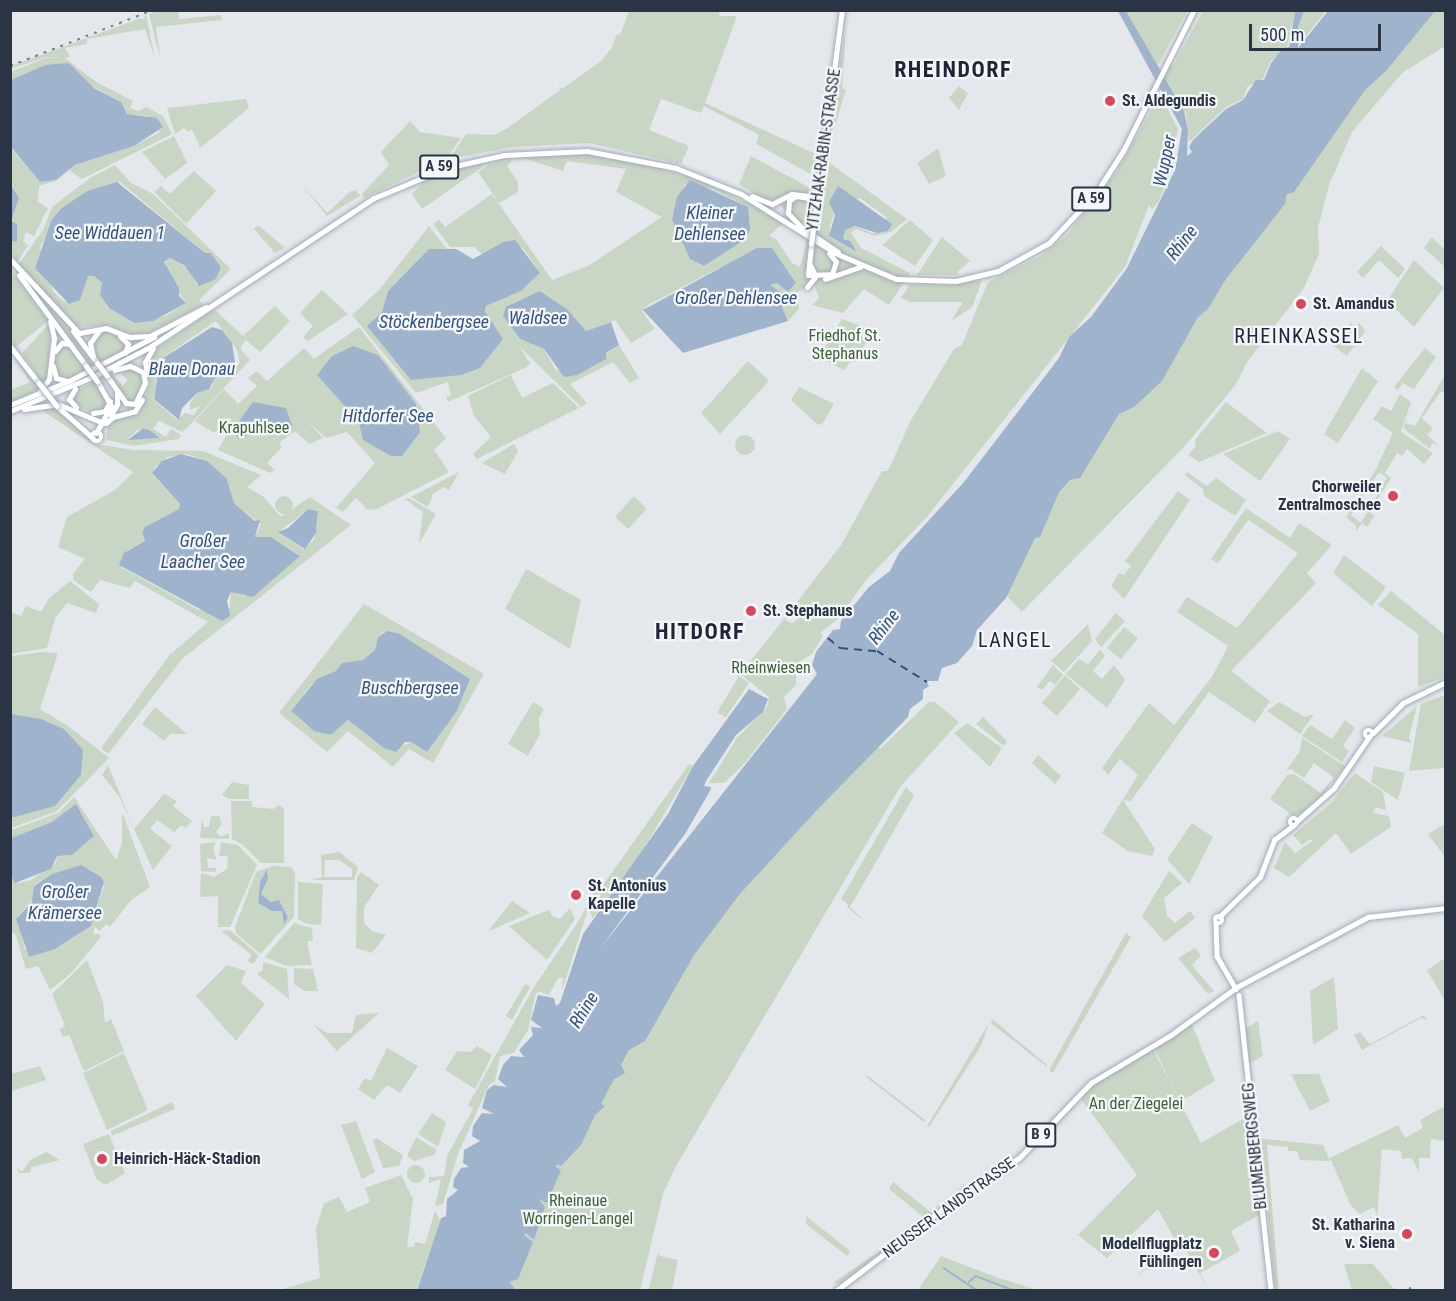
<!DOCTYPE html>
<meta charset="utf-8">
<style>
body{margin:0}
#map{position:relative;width:1456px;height:1301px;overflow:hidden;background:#e4e7ec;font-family:"Roboto Condensed",sans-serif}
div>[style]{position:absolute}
.green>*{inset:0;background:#c9d6c5}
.round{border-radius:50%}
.water>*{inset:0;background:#9fb4cc}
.stream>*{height:1.5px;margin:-0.75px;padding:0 0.75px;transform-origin:0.75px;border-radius:0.75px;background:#9fb4cc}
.ferry>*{height:1.5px;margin-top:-0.75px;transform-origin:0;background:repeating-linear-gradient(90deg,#34527a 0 8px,transparent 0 14px)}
.roads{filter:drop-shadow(0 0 2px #a3abb8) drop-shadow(0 0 2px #a3abb8)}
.major>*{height:4.5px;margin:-2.25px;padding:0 2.25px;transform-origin:2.25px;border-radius:2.25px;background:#fff}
.major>.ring{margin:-2.25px;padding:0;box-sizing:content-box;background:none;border:4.5px solid #fff;border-radius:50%}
.highway>*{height:5px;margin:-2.5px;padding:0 2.5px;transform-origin:2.5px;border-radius:2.5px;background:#fff}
.rail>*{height:1.5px;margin-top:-0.75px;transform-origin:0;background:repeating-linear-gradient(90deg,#7d8696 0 3px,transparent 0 9px)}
.bridges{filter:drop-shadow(0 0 2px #a3abb8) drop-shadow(0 0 2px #a3abb8)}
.major-bridge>*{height:4.5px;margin:-2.25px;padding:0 2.25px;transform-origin:2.25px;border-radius:2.25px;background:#fff}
.highway-bridge>*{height:5px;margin:-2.5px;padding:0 2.5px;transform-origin:2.5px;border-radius:2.5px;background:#fff}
.dots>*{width:16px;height:16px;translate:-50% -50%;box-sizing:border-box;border:3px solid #f4f6f9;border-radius:50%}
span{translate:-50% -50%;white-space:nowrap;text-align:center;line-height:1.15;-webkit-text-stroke:4.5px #f4f6f9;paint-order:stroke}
.shield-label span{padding:2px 4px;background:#f4f6f9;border:2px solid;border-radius:4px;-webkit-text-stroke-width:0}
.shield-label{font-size:15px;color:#2b3445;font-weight:700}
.poi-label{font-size:16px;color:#2b3445;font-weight:700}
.left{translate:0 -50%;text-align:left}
.right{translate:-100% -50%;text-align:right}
.street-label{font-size:16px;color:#2b3445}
.park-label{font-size:16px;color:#3f6138}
.water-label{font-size:18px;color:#34527a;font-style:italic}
.quarter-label{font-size:20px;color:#1d2536;letter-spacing:1.5px}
.district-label{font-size:22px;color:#1d2536;font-weight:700;letter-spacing:1.5px}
.frame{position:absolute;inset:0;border:12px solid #2b3445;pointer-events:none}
.scale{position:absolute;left:1249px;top:24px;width:132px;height:27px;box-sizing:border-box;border:3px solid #2b3445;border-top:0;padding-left:8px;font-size:18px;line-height:21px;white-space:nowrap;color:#2b3445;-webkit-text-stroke:4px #f4f6f9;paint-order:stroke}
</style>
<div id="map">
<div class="green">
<i style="clip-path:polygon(158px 11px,178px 11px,179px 19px,221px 15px,222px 20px,156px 27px,160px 58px,149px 14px)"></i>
<i style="clip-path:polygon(evenodd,629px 11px,718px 11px,720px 16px,737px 16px,705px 103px,820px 156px,907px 219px,891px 232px,875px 236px,856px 229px,851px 233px,861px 248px,910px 273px,889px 305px,864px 289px,843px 313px,812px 305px,819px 299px,815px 285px,795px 293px,792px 299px,799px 302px,799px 309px,788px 321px,782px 307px,789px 299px,770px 285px,777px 283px,788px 292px,796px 283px,772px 249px,717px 269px,648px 305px,642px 311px,655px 329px,631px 343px,615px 320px,586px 331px,567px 309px,540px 291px,503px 316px,520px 339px,544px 349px,555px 369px,577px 375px,619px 345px,639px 378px,630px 383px,613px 362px,570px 384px,587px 403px,581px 407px,519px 346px,530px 363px,527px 367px,448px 402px,446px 397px,451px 395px,448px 382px,416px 393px,352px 315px,380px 289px,429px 226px,447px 249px,429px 250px,388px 291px,382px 312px,411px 380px,455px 375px,483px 364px,503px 339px,485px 311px,486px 306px,521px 291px,540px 273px,523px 248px,500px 246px,482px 254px,474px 247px,450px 247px,433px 224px,439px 220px,445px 227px,492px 194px,552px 280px,588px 266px,662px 217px,616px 192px,626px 169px,567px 161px,563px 171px,520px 157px,488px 163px,422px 209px,412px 194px,421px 184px,419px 180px,441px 172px,521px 155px,585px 154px,628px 159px,699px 180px,754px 206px,782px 224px,769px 236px,776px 239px,792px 263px,800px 267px,810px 230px,775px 201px,763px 199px,739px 184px,751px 156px,810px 188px,814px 176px,756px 144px,759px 135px,704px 106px,701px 113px,661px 99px,649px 130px,689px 146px,681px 164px,589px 143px,513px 147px,449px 159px,466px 134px,494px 135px,508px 128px,560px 90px,559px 85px,562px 89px,601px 61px,611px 49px,617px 34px,620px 35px,629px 11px,685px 184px,713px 189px,748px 207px,747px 232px,704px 266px,690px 259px,672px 220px,685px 184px,629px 11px,860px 198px,886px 217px,887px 231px,872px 233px,854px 226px,845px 230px,843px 239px,850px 241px,857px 252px,830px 237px,830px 228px,834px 212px,860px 198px)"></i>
<i style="clip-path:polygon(1126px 11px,1187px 11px,1158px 65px,1157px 65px)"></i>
<i style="clip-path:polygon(1203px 11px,1295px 11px,1287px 47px,1270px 62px,1263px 79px,1247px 87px,1243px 99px,1226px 107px,1189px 142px,1186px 114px,1163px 74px,1167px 66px,1173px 66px)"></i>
<i style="clip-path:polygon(1304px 11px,1326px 11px,1297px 47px,1298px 27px)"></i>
<i style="clip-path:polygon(1379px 11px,1445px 11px,1445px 46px,1402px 73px,1352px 132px,1329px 185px,1318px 228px,1319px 254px,1304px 288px,1247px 362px,1237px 383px,1184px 447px,1022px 612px,990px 578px)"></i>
<i style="clip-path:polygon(146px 14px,155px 59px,145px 29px,87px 39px,87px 44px,65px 48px,70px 57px,65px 58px,96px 82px,133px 101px,130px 108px,138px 111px,146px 107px,163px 116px,172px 134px,82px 179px,69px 170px,56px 181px,39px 186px,38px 202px,48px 208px,34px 236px,26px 232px,23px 241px,28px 245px,18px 261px,11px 253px,11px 241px,16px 242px,17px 224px,10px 221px,19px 198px,11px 183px,10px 147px,40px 182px,56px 180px,75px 165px,134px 146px,160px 132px,148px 116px,127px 114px,121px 102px,87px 83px,20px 77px,11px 80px,11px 72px,45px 58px,64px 57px,46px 57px,11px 69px,11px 66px,141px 18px,143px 20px)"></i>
<i style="clip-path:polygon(846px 27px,842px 88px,846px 90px,835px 125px,831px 121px)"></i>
<i style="clip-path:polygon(959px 86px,968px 93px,959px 110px,949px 98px)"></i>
<i style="clip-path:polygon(1160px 95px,1178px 129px,1171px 160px,1162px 179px,1165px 179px,1176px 160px,1158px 203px,1152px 209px,1149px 205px,1125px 267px,926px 518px,866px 580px,838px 619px,820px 633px,823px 636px,812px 654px,796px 664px,796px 685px,784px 697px,787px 709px,745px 763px,724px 783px,709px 783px,737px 738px,767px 707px,769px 697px,740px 674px,796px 604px,785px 620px,792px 623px,805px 614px,797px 602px,841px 545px,882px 471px,888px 471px,911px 420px,954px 349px,962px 345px,988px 282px,1040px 256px,1066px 236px,1116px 173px)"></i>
<i style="clip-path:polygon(246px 99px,249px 108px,200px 148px,192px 129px,188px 132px,184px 128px,175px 134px,167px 108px)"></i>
<i style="clip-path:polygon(410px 121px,420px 132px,461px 138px,447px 158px,364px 198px,362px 194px,389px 165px,381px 152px)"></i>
<i style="clip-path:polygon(174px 136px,187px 163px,165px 179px,142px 152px)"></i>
<i style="clip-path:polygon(938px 148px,946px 176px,929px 184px,917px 163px)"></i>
<i style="clip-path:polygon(513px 159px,507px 166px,518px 182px,518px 192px,499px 203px,478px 172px,489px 164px)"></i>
<i style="clip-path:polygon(evenodd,115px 165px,131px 183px,153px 194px,231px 269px,199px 300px,203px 305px,147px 334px,130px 334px,110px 325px,76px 327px,19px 264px,43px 230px,52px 207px,90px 178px,115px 165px,120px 182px,205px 253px,211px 253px,221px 267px,216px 279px,196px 284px,190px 270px,170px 258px,162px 266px,186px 303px,165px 316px,134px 323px,107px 307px,102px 283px,94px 276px,88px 276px,80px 296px,64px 302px,53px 291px,40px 246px,51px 231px,52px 219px,87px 191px,120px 182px)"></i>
<i style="clip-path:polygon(194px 171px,216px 191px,186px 224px,154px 192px,161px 186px,170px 194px)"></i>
<i style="clip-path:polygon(299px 181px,327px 213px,351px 191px,356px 190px,360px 196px,327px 216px)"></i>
<i style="clip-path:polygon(910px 220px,933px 240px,915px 266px,882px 245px)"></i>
<i style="clip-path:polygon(258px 225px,285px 248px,275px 253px,254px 229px)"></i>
<i style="clip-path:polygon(942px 237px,970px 261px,957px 272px,960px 275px,917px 275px)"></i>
<i style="clip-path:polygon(1432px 237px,1445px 250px,1445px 267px,1424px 248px)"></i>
<i style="clip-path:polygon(1381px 246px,1405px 269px,1398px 278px,1379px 260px,1363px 278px,1357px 272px)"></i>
<i style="clip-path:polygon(1414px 260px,1444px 288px,1414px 327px,1387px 301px)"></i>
<i style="clip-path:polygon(10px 269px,48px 321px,16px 347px,11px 342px)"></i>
<i style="clip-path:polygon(982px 280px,972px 307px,951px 321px,963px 302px,910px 302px,901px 298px,910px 284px,952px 285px)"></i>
<i style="clip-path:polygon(322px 290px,348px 314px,308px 341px,303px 337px,313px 326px,300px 313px)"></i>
<i style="clip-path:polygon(47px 300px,66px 323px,98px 366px,90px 369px,42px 304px)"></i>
<i style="clip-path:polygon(evenodd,275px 306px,290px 321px,260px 352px,246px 340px,240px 348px,250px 360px,186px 429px,182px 432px,159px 421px,153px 429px,166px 437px,171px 429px,181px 435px,179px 439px,133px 446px,107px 440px,107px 426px,113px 418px,134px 413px,141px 406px,150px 384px,146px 362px,152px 352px,214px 309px,243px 336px,275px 306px,216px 321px,237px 350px,240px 363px,229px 373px,215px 378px,211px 388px,197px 393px,190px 403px,190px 410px,200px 406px,194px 415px,185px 413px,177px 420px,153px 399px,157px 386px,152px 365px,216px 321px,275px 306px,145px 428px,160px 438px,128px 439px,137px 430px,145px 428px)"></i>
<i style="clip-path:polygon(842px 319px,863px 327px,868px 338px,856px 362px,851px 361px,844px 370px,818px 357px)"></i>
<i style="clip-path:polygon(50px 323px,49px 374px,45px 385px,22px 353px)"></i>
<i style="clip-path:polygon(1351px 323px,1356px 327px,1359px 323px,1365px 331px,1347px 356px,1330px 343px)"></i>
<i style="clip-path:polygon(359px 327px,446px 438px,434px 450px,449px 472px,375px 510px,367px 509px,356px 498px,343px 512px,336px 508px,375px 463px,347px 432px,326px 438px,306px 420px,323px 438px,309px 444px,295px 431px,279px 443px,282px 447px,267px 463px,275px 470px,270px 473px,218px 450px,226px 436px,218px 430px,214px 433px,195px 421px,224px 389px,238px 404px,257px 386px,248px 378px,257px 371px,267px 381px,304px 348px,314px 359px)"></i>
<i style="clip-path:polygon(105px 331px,124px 339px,127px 348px,100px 365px,91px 347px,96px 334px)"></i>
<i style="clip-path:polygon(59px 345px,69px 345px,88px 371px,68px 380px,59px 379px,54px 367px)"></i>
<i style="clip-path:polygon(1425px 348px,1436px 357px,1414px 389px,1403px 383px,1398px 390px,1394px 387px)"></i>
<i style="clip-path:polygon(10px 351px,39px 389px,11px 402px,11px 390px,30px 382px)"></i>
<i style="clip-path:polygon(748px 361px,769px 381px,720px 434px,701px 413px)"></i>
<i style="clip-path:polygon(130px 367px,140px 371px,144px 378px,138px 400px,128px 403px,107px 375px,113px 375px,121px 384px,126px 380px,121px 384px,123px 386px,127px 380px,121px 373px,114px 374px)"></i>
<i style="clip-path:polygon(1362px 368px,1378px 381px,1338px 443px,1324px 434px)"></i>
<i style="clip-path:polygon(511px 375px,522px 398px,553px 383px,579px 408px,477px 459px,473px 454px,491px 437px,474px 416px,468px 396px)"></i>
<i style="clip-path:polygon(1445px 375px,1445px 393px,1441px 391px,1422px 418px,1433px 429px,1427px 435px,1439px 446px,1432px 443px,1430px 449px,1403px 428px,1414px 405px,1406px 423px,1415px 426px)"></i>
<i style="clip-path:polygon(95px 381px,108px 401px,106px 409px,93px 413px,73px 404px,70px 395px)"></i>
<i style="clip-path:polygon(799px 387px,834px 404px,823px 423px,818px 425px,791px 400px)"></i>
<i style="clip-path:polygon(evenodd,1400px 394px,1411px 402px,1401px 432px,1433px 453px,1424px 464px,1407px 449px,1402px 456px,1397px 453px,1385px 473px,1391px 478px,1370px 512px,1374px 516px,1367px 527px,1362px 523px,1356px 531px,1356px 526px,1346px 517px,1375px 471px,1393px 433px,1373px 419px,1382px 406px,1391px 411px,1400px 394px,1379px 472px,1387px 478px,1361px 523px,1351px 515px,1379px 472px)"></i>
<i style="clip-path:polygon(1226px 402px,1267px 433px,1199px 462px,1188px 455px,1196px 446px,1195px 440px)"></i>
<i style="clip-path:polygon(evenodd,52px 405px,95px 444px,134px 450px,203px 451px,261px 475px,247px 487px,264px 497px,281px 517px,310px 497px,351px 525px,182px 659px,108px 754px,101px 748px,171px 653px,181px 659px,172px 653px,208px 622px,135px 581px,130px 588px,100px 580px,91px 592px,73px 580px,73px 574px,85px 559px,58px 547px,67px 517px,115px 490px,133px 472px,40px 409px,52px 405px,186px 454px,207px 461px,228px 482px,234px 503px,261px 524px,255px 537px,271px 537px,300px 555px,267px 585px,243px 596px,238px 591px,231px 592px,230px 608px,199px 610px,121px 567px,128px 550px,145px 541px,142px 532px,145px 527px,179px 509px,180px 504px,152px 474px,155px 467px,168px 457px,186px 454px,52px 405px,308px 509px,318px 511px,317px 527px,314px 540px,303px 549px,279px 532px,308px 509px)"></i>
<i style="clip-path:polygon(1278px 431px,1290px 439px,1260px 481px,1223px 454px)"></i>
<i class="round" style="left:735px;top:435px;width:20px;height:20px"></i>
<i style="clip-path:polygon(514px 444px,518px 451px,505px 474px,482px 463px)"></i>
<i style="clip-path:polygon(459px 472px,449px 490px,443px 487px,433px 494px,428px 507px,411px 497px)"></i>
<i style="clip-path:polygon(1187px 472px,1207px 486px,1216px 478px,1246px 500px,1235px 516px,1204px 496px,1203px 489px,1185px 475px)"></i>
<i style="clip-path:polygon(1178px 491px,1190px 500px,1124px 599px,1111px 586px,1119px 573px,1124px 575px,1131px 566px,1125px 561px)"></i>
<i style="clip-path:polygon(634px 496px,647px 509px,628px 529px,615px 517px)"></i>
<i class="round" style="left:275px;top:496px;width:18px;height:18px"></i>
<i style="clip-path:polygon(409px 498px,436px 514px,419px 544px,423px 512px,405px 499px)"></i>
<i style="clip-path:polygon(1246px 508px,1290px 538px,1299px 523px,1332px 545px,1307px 573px,1316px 583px,1231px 671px,1270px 701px,1255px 723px,1209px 692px,1131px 801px,1123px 800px,1155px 849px,1152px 856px,1128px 851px,1102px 833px,1138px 775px,1120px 759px,1108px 775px,1102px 768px,1149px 703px,1174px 725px,1212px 677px,1228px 646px,1177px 612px,1187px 597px,1237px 628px,1298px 553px,1248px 520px,1218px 563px,1211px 559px)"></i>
<i style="clip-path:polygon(1344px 555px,1386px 587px,1372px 606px,1333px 573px)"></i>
<i style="clip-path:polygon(526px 569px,581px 600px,570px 649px,505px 609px)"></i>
<i style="clip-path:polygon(70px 581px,99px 604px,96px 613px,67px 603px,55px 618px,47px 648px,11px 654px,11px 612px,21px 616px,26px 606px,41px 612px,49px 598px)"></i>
<i style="clip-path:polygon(1391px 591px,1445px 635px,1445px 677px,1418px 687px,1418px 634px,1378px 605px)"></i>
<i style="clip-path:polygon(evenodd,364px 604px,484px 674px,433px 763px,409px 749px,393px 767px,348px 731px,327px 752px,279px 713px,364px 604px,383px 632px,400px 634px,470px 679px,457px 711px,427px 752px,411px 742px,401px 746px,371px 738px,348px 720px,331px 735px,305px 724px,291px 711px,312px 684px,363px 660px,375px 650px,378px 637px,383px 632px)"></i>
<i style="clip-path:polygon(1116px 613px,1125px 621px,1101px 647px,1095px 639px)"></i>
<i style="clip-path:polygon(1088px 624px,1092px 641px,1064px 672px,1051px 661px)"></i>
<i style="clip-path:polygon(1124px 627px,1138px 638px,1121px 659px,1107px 648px)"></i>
<i style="clip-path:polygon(1100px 650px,1105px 656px,1093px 671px,1102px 679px,1114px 665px,1125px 680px,1107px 708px,1066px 674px,1079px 659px,1088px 664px)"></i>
<i style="clip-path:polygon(43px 652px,58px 653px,40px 709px,68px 726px,109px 758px,57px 811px,11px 828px,10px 656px)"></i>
<i style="clip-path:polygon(1053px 665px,1063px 675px,1055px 685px,1050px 681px,1042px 690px,1037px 687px)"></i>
<i style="clip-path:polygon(1065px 675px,1080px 689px,1057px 716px,1042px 703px)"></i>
<i style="clip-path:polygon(739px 676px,749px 683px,726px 717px,717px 713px)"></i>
<i style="clip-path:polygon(1445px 695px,1445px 768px,1409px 771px,1421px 704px)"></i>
<i style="clip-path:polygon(533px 702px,544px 709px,539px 718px,540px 734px,528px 756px,508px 744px)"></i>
<i style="clip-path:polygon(844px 702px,880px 749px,929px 702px,935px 702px,959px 722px,900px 787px,676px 1166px,663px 1194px,640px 1290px,462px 1290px)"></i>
<i style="clip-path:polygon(1279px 702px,1305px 717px,1314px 714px,1300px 734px,1267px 711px)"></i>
<i style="clip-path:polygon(1417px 706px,1409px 737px,1411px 743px,1382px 736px)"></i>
<i style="clip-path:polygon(155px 707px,187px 734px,170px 734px,164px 741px,142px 724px)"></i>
<i style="clip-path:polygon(983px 717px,1007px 741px,1004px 746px,976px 724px)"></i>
<i style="clip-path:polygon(1345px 720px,1355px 728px,1343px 746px,1349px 751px,1342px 762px,1302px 736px,1310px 725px,1332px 739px)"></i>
<i style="clip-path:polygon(967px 723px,1002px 748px,990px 767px,954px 733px)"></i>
<i style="clip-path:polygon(1302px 738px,1345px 766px,1322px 795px,1301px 813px,1292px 815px,1270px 799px,1287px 775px,1294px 774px,1321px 793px,1334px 778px,1314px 763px,1304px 778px,1291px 769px,1286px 771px,1300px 751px)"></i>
<i style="clip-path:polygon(1038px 755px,1061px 776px,1055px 784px,1032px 763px)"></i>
<i style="clip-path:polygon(689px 764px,693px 766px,633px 866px,593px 918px,588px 909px,562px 991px,563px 978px,558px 978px,549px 995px,538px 991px,535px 996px,528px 1030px,514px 1053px,500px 1056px,495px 1081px,489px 1085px,458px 1154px,443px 1204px,435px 1206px,441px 1179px,429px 1183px,429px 1177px,444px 1176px,447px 1156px,473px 1109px,468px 1105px,534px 987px,580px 919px,595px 890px,603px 885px)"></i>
<i style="clip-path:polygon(108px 765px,134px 829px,164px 794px,177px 801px,173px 806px,192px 821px,186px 828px,181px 825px,174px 832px,157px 820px,150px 829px,172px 846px,153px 870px,119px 796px,102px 775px)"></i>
<i style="clip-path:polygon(1374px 766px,1405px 773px,1398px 800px,1371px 782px)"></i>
<i style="clip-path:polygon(1355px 773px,1383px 792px,1386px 810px,1375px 807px,1373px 813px,1389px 816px,1391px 827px,1351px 854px,1336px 833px,1289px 877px,1274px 868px,1285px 842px,1295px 853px,1312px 841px,1310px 839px,1302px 845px,1293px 835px,1332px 802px)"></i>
<i style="clip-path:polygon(232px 782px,249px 785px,249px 799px,229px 799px,222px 795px)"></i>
<i style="clip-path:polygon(906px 787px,914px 796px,850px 907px,867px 923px,847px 907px,848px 904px,841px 899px)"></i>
<i style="clip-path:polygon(evenodd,74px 797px,116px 860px,122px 843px,122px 812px,150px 887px,131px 900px,110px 927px,106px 924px,100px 931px,95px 927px,93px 934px,100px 934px,100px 938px,70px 974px,50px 990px,38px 966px,26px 969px,16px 936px,11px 930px,10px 876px,18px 883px,31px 880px,56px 863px,57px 856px,72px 855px,94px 836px,76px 805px,52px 822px,11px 838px,11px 830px,58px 813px,74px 797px,79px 866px,104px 886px,91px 926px,55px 949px,25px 950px,18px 916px,35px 897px,34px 885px,52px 874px,79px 866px)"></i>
<i style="clip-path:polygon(231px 801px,252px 801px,252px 807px,273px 809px,279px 805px,284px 809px,284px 863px,261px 863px,242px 844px,232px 839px)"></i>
<i style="clip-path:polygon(211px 816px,219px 816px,222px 824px,216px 832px,221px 837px,229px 833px,229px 839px,200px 838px,202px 819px,204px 827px,209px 827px)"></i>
<i style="clip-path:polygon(1192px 823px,1213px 837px,1189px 884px,1167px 859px)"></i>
<i style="clip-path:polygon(1445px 824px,1445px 857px,1428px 834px)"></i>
<i style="clip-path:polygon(216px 842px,213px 849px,217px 860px,207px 858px,208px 868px,216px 868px,216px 872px,201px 871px,200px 844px)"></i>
<i style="clip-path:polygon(221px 842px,238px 845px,257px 865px,230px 927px,218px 927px,218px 896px,200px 897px,201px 873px,214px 877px,227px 869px,228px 856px,219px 856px)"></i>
<i style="clip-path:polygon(evenodd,339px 852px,358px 867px,354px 880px,312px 880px,322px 877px,321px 855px,339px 852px,325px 860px,339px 860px,352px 869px,352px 877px,324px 877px,325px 860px)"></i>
<i style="clip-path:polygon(evenodd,273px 866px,291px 867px,295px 872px,294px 917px,260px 954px,236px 933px,235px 927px,256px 872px,273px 866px,267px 869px,268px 879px,261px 894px,271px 902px,279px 900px,288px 918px,285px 923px,282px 911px,272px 911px,258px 903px,260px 882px,267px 869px)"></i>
<i style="clip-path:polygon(1169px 871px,1182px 883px,1164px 898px,1167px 916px,1175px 923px,1190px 911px,1195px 918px,1165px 942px,1142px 916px)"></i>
<i style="clip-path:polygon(361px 872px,379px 885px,364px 907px,364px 923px,372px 931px,386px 935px,372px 953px,356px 948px,357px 877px)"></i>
<i style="clip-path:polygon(298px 882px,323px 884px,321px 925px,307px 924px,298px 919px)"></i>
<i style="clip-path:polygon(512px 901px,530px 913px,489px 931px,489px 930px)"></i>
<i style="clip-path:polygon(570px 908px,575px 919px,547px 960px,509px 926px,549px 910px,552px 916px,560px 919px)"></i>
<i style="clip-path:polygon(294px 923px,312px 928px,313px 941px,308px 941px,308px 947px,312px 965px,286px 966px,265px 957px)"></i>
<i style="clip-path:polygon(230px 930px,259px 956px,253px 964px,247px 961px,252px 955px,221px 931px)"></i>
<i style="clip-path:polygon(1126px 933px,1131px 937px,1053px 1073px,1049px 1070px)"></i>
<i style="clip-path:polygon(1195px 948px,1201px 955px,1192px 965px,1214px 991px,1208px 994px,1178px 958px)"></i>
<i style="clip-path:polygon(1445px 958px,1446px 999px,1444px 999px,1427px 970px)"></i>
<i style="clip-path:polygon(87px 960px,103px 1002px,105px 1023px,111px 1019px,124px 1051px,84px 1071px,69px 1035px,62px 1037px,60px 1029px,65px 1026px,52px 994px)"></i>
<i style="clip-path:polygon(263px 962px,287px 969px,289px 999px,257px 974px,263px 970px)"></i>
<i style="clip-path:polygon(227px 965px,246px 971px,241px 983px,265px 1004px,236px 1041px,196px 996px)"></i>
<i style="clip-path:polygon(294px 968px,313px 969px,318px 991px,305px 991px,294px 984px)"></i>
<i style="clip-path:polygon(1334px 977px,1338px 1029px,1313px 1045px,1310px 991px)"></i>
<i style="clip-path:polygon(525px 984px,530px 987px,512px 1020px,506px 1016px)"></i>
<i style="clip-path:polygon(379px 1013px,337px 1051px,313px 1024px,327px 1033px,352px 1033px,356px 1015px)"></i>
<i style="clip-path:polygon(1424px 1015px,1427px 1020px,1421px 1018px,1362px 1050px,1354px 1035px,1360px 1032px,1370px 1044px)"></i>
<i style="clip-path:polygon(992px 1019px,1047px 1065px,1047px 1067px,991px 1023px)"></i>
<i style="clip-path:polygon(1258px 1021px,1263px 1056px,1247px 1065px,1243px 1030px)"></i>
<i style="clip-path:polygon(1191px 1022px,1215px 1081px,1180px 1102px,1154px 1048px)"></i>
<i style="clip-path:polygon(989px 1023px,981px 1046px,929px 1127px,927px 1126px)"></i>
<i style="clip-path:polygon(477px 1046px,492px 1055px,475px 1089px,445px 1070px,457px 1051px,471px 1052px)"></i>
<i style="clip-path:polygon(387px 1048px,418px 1066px,400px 1093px,387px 1085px,374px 1100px,358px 1089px,365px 1078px,371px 1081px)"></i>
<i style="clip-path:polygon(1153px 1049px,1201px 1143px,1250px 1115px,1261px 1214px,1231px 1231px,1240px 1251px,1200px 1273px,1208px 1290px,1183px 1244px,1135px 1277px,1176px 1242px,1158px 1209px,1107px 1258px,1078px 1235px,1137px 1175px,1079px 1096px,1106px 1073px)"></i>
<i style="clip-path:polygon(124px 1053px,148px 1110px,107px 1130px,83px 1073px)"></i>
<i style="clip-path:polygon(40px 1066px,46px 1080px,11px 1091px,11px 1074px)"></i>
<i style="clip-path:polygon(1291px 1074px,1319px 1074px,1330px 1101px,1310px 1111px)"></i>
<i style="clip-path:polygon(868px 1076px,925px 1120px,924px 1122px,866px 1077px)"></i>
<i style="clip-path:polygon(172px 1102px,175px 1109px,112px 1136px,111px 1131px)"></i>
<i style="clip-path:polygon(1445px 1106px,1445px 1141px,1431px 1139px,1430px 1158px,1419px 1158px,1419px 1172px,1412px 1158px,1402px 1159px,1401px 1151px,1382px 1149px,1377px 1216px,1374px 1207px,1360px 1214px,1351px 1206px,1330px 1158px,1398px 1125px,1405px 1138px,1423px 1128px,1420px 1120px)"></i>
<i style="clip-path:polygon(432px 1113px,446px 1122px,438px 1147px,418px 1134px)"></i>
<i style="clip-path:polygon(356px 1121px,375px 1172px,362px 1179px,341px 1125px)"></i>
<i style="clip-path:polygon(109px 1134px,125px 1173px,106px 1185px,97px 1180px,83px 1144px)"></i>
<i style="clip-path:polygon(416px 1137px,437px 1150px,434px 1155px,414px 1161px,407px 1156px)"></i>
<i style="clip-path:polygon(376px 1138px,403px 1155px,399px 1166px,383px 1168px,373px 1141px)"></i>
<i style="clip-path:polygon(1256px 1138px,1323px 1145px,1330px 1161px,1300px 1160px,1297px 1151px,1288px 1151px,1288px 1147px,1267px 1145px,1279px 1290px,1275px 1290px,1261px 1144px,1257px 1145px)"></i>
<i style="clip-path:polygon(46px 1152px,60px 1160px,31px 1167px,30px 1173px,19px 1173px,17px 1168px,22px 1172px,29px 1161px)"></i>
<i class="round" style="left:407px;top:1165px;width:18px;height:18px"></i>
<i style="clip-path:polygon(401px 1175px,413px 1199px,407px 1247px,414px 1247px,415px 1242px,425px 1244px,435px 1211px,440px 1221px,416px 1290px,280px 1290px,320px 1278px,316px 1229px,324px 1203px,339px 1197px,347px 1212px,370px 1202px,365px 1188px)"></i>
<i style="clip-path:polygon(893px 1182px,933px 1214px,842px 1283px,833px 1283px,926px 1219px,889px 1189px)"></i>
<i style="clip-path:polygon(806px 1216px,850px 1251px,847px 1256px,806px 1224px)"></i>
<i style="clip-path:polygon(658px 1252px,660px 1256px,678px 1260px,672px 1290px,649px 1289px)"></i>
<i style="clip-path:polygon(941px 1256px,996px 1277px,1037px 1290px,918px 1290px)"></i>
<i style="clip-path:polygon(1344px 1264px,1373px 1264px,1395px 1290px,1352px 1290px)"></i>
</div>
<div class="water">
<i style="clip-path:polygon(1118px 11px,1126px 11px,1184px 111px,1188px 130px,1187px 156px,1192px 152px,1189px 147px,1193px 140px,1226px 109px,1243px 100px,1256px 80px,1264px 80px,1271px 63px,1283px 48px,1289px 47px,1295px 11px,1304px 11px,1298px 27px,1298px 48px,1328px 11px,1435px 11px,1386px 71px,1365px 90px,1294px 192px,1287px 194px,1285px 204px,1226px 279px,1208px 309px,1198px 317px,1162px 381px,1134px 407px,1119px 414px,1080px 478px,1070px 480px,1059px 492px,1040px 537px,1035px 538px,1006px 598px,977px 630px,972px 646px,957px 663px,942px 668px,938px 681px,926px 681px,929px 686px,923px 690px,923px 699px,910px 709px,908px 717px,816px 811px,739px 895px,694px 955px,645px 1041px,629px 1050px,621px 1065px,625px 1073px,614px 1079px,601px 1104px,605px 1106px,595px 1115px,581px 1145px,561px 1166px,557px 1164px,556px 1167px,561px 1170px,547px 1203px,539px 1199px,545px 1207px,534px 1240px,526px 1233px,524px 1235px,533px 1242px,518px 1279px,509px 1282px,516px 1290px,417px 1290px,441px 1218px,446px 1216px,447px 1199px,458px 1190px,453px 1187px,454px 1179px,461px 1168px,469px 1167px,463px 1163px,464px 1150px,480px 1141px,472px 1136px,473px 1126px,482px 1113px,494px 1114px,482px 1108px,487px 1090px,494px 1085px,507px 1087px,498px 1079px,503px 1065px,511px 1056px,524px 1057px,519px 1050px,533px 1035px,531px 1027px,542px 1028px,531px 1020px,538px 995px,554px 998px,556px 1006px,560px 1003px,583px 934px,668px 814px,693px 766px,749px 689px,768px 699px,763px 712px,736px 735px,706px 781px,704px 786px,711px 787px,710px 791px,685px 834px,599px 950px,817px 674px,812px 665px,816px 652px,833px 630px,840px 629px,841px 621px,869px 587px,890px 571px,899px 553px,964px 482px,1059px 358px,1069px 337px,1091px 317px,1127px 268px,1175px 170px,1182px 129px)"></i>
<i style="clip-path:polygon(69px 63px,94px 88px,121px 102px,127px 114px,157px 118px,163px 127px,134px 146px,75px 165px,56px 180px,40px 182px,11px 147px,11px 80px,45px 65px)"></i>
<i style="clip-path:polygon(690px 180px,748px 207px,750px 230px,744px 240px,704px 266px,690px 259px,672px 220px,677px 197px)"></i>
<i style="clip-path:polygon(117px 182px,205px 253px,211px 253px,221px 267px,216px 279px,199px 286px,185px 266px,170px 258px,164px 262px,179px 288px,179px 296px,186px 303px,153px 321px,134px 323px,109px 308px,100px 295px,102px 283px,94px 276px,88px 276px,80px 300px,69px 304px,35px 268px,52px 219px,62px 208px,87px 191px)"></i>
<i style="clip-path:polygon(10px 183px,19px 198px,11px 221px,17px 224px,17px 242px,11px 241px)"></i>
<i style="clip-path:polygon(838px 186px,892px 224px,888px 231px,877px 233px,855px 226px,845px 230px,843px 239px,850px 241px,857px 252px,829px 236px,835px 215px,829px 202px)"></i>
<i style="clip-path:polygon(515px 240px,540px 273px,521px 291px,486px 306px,485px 311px,503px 339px,480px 368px,461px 375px,411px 380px,367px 326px,382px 312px,388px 291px,429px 249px,456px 249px,473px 259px,503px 242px)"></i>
<i style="clip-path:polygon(757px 248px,772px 248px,796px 283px,788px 292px,777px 283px,770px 285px,789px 298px,782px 307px,788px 321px,683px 353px,643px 310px)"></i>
<i style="clip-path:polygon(540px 291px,567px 309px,586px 331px,611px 322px,619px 345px,606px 353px,606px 359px,577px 375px,564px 377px,544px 349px,520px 339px,503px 316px,506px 307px)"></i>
<i style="clip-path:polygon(212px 327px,222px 330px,232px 343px,235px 362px,223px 376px,215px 378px,209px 389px,197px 393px,182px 408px,179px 420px,154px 399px,157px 381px,152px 365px)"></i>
<i style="clip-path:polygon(353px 346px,378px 355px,416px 404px,420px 432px,402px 456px,391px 456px,363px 440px,359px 422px,317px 375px,332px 356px)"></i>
<i style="clip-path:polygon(253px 402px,286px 408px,292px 425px,287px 431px,277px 432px,258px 421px,245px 437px,238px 439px,234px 428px)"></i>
<i style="clip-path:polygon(143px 428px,149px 430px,160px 438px,128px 440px)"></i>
<i style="clip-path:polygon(181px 454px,207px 461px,227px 479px,234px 503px,255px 521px,260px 520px,255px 537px,271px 537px,300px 556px,253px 597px,231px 592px,227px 601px,230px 616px,222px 621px,119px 565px,124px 553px,145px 541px,142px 532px,145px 527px,179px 509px,180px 504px,152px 473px,162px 461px)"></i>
<i style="clip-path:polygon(308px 509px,318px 511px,316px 533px,305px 549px,278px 532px,288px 528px)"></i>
<i style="clip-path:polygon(387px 631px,400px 634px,470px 679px,457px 711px,427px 752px,411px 742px,405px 742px,396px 752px,384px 748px,348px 720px,331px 735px,314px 731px,291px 711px,317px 679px,336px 671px,342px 663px,363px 660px,375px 650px,378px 637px)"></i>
<i style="clip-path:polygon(11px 714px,41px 719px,64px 729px,83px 750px,81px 775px,55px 806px,15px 817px,10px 817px)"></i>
<i style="clip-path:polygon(76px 804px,94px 836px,72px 855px,57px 856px,51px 869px,15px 883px,11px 876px,11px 838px,52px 822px)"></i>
<i style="clip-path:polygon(81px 865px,101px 877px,104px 882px,91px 926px,55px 949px,29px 957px,16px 919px,32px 902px,34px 886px,52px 874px)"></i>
<i style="clip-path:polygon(267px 869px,268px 879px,261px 894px,271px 902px,279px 900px,288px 918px,284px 924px,282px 911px,272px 911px,258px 903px,260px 882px)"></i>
</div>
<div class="stream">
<i style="left:944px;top:1268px;width:40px;rotate:34deg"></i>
<i style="left:969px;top:1282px;width:9px;rotate:-41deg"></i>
<i style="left:976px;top:1276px;width:40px;rotate:21deg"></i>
</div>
<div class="ferry">
<i style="left:828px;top:638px;width:16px;rotate:40deg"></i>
<i style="left:840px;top:648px;width:37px;rotate:5deg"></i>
<i style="left:877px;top:651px;width:59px;rotate:31.8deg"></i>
</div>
<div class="roads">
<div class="major">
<i style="left:813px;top:230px;width:222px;rotate:-82.5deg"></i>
<i style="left:808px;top:275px;width:31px;rotate:-84deg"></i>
<i style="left:10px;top:346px;width:47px;rotate:51.9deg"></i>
<i style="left:57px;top:406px;width:48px;rotate:41.6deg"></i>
<i class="ring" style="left:92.5px;top:432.5px;width:4.5px;height:4.5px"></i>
<i class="ring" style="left:1365.5px;top:730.5px;width:2.5px;height:2.5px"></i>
<i style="left:1373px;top:733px;width:42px;rotate:-45deg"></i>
<i style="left:1403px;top:703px;width:48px;rotate:-26deg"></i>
<i class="ring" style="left:1290.5px;top:818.5px;width:2.5px;height:2.5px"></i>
<i style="left:1297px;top:821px;width:50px;rotate:-41.7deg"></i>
<i style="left:1334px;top:788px;width:62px;rotate:-55.5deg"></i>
<i class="ring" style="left:1215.5px;top:916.5px;width:2.5px;height:2.5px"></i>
<i style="left:1219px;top:917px;width:57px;rotate:-44.3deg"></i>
<i style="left:1260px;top:877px;width:40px;rotate:-69deg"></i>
<i style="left:1274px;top:840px;width:25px;rotate:-37deg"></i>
<i style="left:1216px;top:923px;width:33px;rotate:88deg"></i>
<i style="left:1217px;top:956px;width:38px;rotate:60deg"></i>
<i style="left:1239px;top:995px;width:297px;rotate:83.8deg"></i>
<i style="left:837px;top:1290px;width:161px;rotate:-37.4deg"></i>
<i style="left:965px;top:1192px;width:64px;rotate:-32.2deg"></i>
<i style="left:1019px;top:1158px;width:104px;rotate:-46.2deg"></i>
<i style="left:1091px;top:1083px;width:93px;rotate:-31deg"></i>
<i style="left:1171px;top:1035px;width:82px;rotate:-36deg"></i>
<i style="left:1237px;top:987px;width:149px;rotate:-28.1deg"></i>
<i style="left:1368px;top:917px;width:79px;rotate:-6.6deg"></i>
</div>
<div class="highway">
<i style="left:752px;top:196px;width:22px;rotate:22deg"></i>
<i style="left:772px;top:204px;width:22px;rotate:-27deg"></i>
<i style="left:792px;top:194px;width:17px;rotate:7deg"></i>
<i style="left:809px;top:196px;width:12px;rotate:-42deg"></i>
<i style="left:798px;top:225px;width:48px;rotate:34deg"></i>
<i style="left:800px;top:226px;width:18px;rotate:-133deg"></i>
<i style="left:788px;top:213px;width:12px;rotate:-85deg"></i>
<i style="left:789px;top:201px;width:9px;rotate:-36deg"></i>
<i style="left:796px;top:196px;width:13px;rotate:9deg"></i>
<i style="left:809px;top:198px;width:11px;rotate:52deg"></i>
<i style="left:10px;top:259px;width:101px;rotate:47deg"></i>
<i style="left:79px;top:333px;width:27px;rotate:-10deg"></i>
<i style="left:106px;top:328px;width:26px;rotate:21deg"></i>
<i style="left:130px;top:337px;width:20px;rotate:-3deg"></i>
<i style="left:150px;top:336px;width:63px;rotate:-27.4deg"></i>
<i style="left:809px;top:263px;width:13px;rotate:63deg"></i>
<i style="left:19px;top:275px;width:113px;rotate:53.6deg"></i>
<i style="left:808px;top:275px;width:24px;rotate:-2deg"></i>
<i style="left:832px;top:274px;width:13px;rotate:-72deg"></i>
<i style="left:836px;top:262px;width:11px;rotate:-128deg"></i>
<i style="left:825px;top:279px;width:37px;rotate:-19deg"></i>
<i style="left:807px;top:287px;width:13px;rotate:-51deg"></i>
<i style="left:73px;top:331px;width:40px;rotate:53deg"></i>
<i style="left:120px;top:336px;width:11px;rotate:45deg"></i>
<i style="left:128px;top:344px;width:9px;rotate:108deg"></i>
<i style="left:55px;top:351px;width:11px;rotate:-49deg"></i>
<i style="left:62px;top:343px;width:8px;rotate:7deg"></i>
<i style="left:93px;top:357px;width:14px;rotate:-102deg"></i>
<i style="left:90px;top:343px;width:14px;rotate:-54deg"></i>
<i style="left:53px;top:366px;width:12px;rotate:76deg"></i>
<i style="left:56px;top:378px;width:11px;rotate:15deg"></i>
<i style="left:147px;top:374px;width:12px;rotate:-99deg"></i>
<i style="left:145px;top:362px;width:16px;rotate:-60deg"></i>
<i style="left:107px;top:376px;width:33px;rotate:55deg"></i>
<i style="left:126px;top:403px;width:9px;rotate:6deg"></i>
<i style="left:135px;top:404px;width:23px;rotate:-65deg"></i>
<i style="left:145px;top:383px;width:11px;rotate:-100deg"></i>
<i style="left:143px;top:372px;width:14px;rotate:-155deg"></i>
<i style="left:130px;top:366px;width:16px;rotate:166deg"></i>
<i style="left:75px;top:389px;width:12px;rotate:121deg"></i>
<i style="left:69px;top:399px;width:11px;rotate:49deg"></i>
<i style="left:40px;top:391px;width:15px;rotate:-53deg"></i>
<i style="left:49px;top:379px;width:41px;rotate:-83deg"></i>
<i style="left:54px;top:338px;width:17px;rotate:-103deg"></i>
<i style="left:10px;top:405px;width:64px;rotate:-22.1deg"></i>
<i style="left:69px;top:381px;width:96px;rotate:-27.4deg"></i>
<i style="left:24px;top:409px;width:34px;rotate:-8deg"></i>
<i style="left:58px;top:404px;width:49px;rotate:22.9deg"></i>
<i style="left:10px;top:411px;width:89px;rotate:-22.5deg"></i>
<i style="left:92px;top:377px;width:63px;rotate:-27.4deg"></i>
<i style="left:148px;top:348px;width:271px;rotate:-33.6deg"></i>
<i style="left:374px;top:198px;width:78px;rotate:-22.6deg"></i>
<i style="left:446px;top:168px;width:59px;rotate:-12.6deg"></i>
<i style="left:504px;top:155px;width:83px;rotate:-2.8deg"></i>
<i style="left:587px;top:151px;width:91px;rotate:10.8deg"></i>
<i style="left:676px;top:168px;width:70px;rotate:21.8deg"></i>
<i style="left:741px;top:194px;width:111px;rotate:32.1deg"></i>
<i style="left:835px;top:253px;width:66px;rotate:23.1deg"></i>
<i style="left:896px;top:279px;width:60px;rotate:1.9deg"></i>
<i style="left:956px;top:281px;width:43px;rotate:-13.4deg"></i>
<i style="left:998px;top:271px;width:58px;rotate:-28.8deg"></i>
<i style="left:1049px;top:243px;width:69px;rotate:-46.8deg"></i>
<i style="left:1096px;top:193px;width:50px;rotate:-57.3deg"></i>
<i style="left:1123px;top:151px;width:158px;rotate:-63.3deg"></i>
<i style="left:93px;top:413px;width:12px;rotate:-9deg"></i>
<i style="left:105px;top:411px;width:11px;rotate:-63deg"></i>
<i style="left:111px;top:415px;width:13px;rotate:-61deg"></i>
<i style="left:117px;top:404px;width:11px;rotate:-90deg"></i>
<i style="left:106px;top:423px;width:9px;rotate:-41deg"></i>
<i style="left:113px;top:417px;width:23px;rotate:-15deg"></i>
<i style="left:135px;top:411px;width:13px;rotate:-58deg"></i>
<i style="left:96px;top:433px;width:31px;rotate:-61deg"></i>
<i style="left:111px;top:406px;width:29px;rotate:-119deg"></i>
</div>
</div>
<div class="rail">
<i style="left:10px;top:66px;width:154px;rotate:-21.4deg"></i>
<i style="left:1409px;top:1290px;width:8px;rotate:-60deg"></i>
</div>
<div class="bridges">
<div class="major-bridge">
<i style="left:811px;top:244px;width:14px;rotate:-82deg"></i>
<i style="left:39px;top:383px;width:29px;rotate:52deg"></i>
</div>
<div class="highway-bridge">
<i style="left:97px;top:363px;width:16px;rotate:52deg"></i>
<i style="left:86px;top:366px;width:19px;rotate:54deg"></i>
</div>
</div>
<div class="dots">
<i style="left:1110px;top:101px;background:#d1495b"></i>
<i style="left:1301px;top:304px;background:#d1495b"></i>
<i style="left:1393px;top:496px;background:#d1495b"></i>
<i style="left:751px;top:611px;background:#d1495b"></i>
<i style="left:576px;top:895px;background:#d1495b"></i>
<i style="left:102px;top:1159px;background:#d1495b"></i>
<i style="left:1407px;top:1234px;background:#d1495b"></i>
<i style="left:1214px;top:1253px;background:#d1495b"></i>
</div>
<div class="shield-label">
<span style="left:439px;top:167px">A 59</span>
<span style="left:1091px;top:199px">A 59</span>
<span style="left:1041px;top:1135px">B 9</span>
</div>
<div class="poi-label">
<span class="left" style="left:1122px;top:101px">St. Aldegundis</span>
<span class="left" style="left:1313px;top:304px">St. Amandus</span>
<span class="right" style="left:1381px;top:496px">Chorweiler<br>Zentralmoschee</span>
<span class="left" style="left:763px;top:611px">St. Stephanus</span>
<span class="left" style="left:588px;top:895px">St. Antonius<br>Kapelle</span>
<span class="left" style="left:114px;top:1159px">Heinrich-Häck-Stadion</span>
<span class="right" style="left:1395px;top:1234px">St. Katharina<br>v. Siena</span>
<span class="right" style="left:1202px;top:1253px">Modellflugplatz<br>Fühlingen</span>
</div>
<div class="street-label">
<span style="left:824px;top:150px;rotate:-82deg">YITZHAK-RABIN-STRASSE</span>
<span style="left:1255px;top:1146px;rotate:-96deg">BLUMENBERGSWEG</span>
<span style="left:949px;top:1208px;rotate:-36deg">NEUSSER LANDSTRASSE</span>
</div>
<div class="park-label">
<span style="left:845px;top:345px">Friedhof St.<br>Stephanus</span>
<span style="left:254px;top:428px">Krapuhlsee</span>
<span style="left:771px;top:668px">Rheinwiesen</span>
<span style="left:1136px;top:1104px">An der Ziegelei</span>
<span style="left:578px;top:1210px">Rheinaue<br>Worringen-Langel</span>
</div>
<div class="water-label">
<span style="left:1165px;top:161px;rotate:-78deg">Wupper</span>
<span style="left:710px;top:224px">Kleiner<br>Dehlensee</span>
<span style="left:110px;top:233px">See Widdauen 1</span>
<span style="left:1182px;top:243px;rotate:-52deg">Rhine</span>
<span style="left:736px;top:298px">Großer Dehlensee</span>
<span style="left:538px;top:318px">Waldsee</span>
<span style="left:434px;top:322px">Stöckenbergsee</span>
<span style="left:192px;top:369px">Blaue Donau</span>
<span style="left:388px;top:416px">Hitdorfer See</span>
<span style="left:203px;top:552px">Großer<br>Laacher See</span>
<span style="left:884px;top:627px;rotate:-52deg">Rhine</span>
<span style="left:410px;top:688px">Buschbergsee</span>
<span style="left:65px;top:903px">Großer<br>Krämersee</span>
<span style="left:584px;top:1010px;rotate:-58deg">Rhine</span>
</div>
<div class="quarter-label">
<span style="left:1299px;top:336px">RHEINKASSEL</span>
<span style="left:1015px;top:640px">LANGEL</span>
</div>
<div class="district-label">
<span style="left:953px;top:70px">RHEINDORF</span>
<span style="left:700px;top:632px">HITDORF</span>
</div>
<div class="frame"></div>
<div class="scale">500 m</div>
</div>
